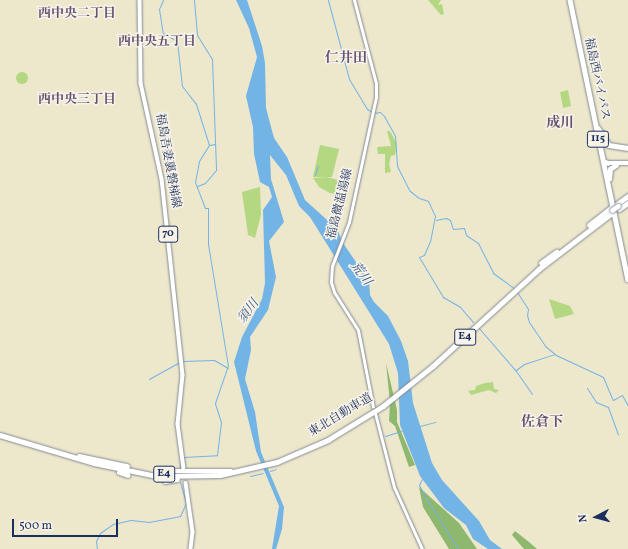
<!DOCTYPE html>
<meta charset="utf-8">
<style>
body{margin:0}
#map{position:relative;width:628px;height:549px;overflow:hidden;background:#ede7cc;font-family:Vollkorn,"Noto Serif JP",serif}
div>[style]{position:absolute}
.green>*{inset:0;background:#b4d881}
.round{border-radius:50%}
.forest>*{inset:0;background:#8fb86f}
.water>*{inset:0;background:#73b4e7}
.stream>*{height:1px;margin:-0.5px;padding:0 0.5px;transform-origin:0.5px;border-radius:0.5px;background:#73b4e7}
.roads{filter:drop-shadow(0 0 1px #848b95) drop-shadow(0 0 1px #848b95)}
.secondary>*{height:3px;margin:-1.5px;padding:0 1.5px;transform-origin:1.5px;border-radius:1.5px;background:#fff}
.primary>*{height:3.5px;margin:-1.75px;padding:0 1.75px;transform-origin:1.75px;border-radius:1.75px;background:#fff}
.highway>*{height:4.5px;margin:-2.25px;padding:0 2.25px;transform-origin:2.25px;border-radius:2.25px;background:#fff}
.bridges{filter:drop-shadow(0 0 1px #848b95) drop-shadow(0 0 1px #848b95)}
.highway-bridge>*{height:4.5px;margin:-2.25px;padding:0 2.25px;transform-origin:2.25px;border-radius:2.25px;background:#fff}
span{translate:-50% -50%;white-space:nowrap;text-align:center;line-height:1.15;-webkit-text-stroke:3px #f7f3e8;paint-order:stroke}
.shield-label span{padding:1px 3px;background:#f7f3e8;border:1px solid;border-radius:3px;-webkit-text-stroke-width:0}
.shield-label{font-size:11px;color:#1b2f5e;font-weight:700}
.street-label{font-size:12px;color:#1b2f5e}
.neighbourhood-label{font-size:13px;color:#635370;font-weight:700}
.water-label{font-size:13px;color:#355787;font-style:italic}
.quarter-label{font-size:14px;color:#635370;font-weight:700}
.north{position:absolute;left:576px;top:497px;width:40px;height:40px;-webkit-text-stroke:3px #f7f3e8;paint-order:stroke;rotate:264deg;font-size:11px;font-weight:700;line-height:16px;text-align:center;color:#1b2f5e}
.north::after{content:'';display:block;margin:auto;width:14px;height:18px;background:#1b2f5e;clip-path:polygon(50% 0,100% 100%,50% 72%,0 100%)}
.scale{position:absolute;left:12px;top:519px;width:106px;height:18px;box-sizing:border-box;border:2px solid #1b2f5e;border-top:0;padding-left:5px;font-size:12px;line-height:14px;white-space:nowrap;color:#1b2f5e;-webkit-text-stroke:3px #f7f3e8;paint-order:stroke}
</style>
<div id="map">
<div class="green">
<i style="clip-path:polygon(428px 0,441px 0,438px 5px,442px 4px,444px 14px,441px 15px)"></i>
<i class="round" style="left:16px;top:72px;width:12px;height:12px"></i>
<i style="clip-path:polygon(568px 90px,571px 106px,563px 108px,560px 92px)"></i>
<i style="clip-path:polygon(387px 131px,390px 131px,397px 144px,395px 155px,391px 156px,389px 164px,391px 172px,385px 173px,385px 154px,378px 154px,377px 147px,391px 146px)"></i>
<i style="clip-path:polygon(320px 145px,339px 149px,332px 177px,313px 177px)"></i>
<i style="clip-path:polygon(327px 177px,346px 182px,344px 191px,336px 189px,335px 194px,330px 193px,319px 187px,313px 178px)"></i>
<i style="clip-path:polygon(260px 187px,261px 215px,255px 238px,248px 235px,242px 192px)"></i>
<i style="clip-path:polygon(549px 299px,570px 306px,574px 314px,555px 319px)"></i>
<i style="clip-path:polygon(493px 382px,494px 389px,499px 390px,496px 393px,489px 390px,471px 395px,468px 391px,475px 390px,476px 386px,485px 383px)"></i>
</div>
<div class="forest">
<i style="clip-path:polygon(386px 363px,397px 410px,397px 422px,415px 465px,409px 467px,395px 426px,389px 421px,390px 403px)"></i>
<i style="clip-path:polygon(419px 487px,459px 523px,477px 549px,449px 549px,423px 507px)"></i>
<i style="clip-path:polygon(515px 531px,529px 542px,537px 549px,524px 549px,512px 535px)"></i>
</div>
<div class="water">
<i style="clip-path:polygon(236px 0,247px 0,262px 46px,265px 63px,266px 108px,274px 138px,287px 157px,305px 200px,337px 229px,343px 243px,369px 281px,370px 295px,374px 302px,388px 316px,401px 341px,408px 361px,413px 403px,432px 463px,442px 480px,479px 521px,490px 540px,502px 549px,488px 549px,473px 539px,466px 525px,444px 508px,420px 476px,400px 425px,398px 373px,389px 344px,310px 217px,299px 206px,286px 175px,270px 155px,271px 179px,284px 222px,269px 241px,276px 277px,268px 310px,250px 337px,251px 350px,245px 379px,255px 412px,261px 452px,284px 507px,282px 529px,276px 549px,272px 549px,279px 506px,256px 451px,234px 362px,242px 337px,262px 299px,265px 283px,263px 210px,272px 197px,269px 187px,260px 182px,254px 154px,253px 127px,246px 96px,257px 57px,249px 28px)"></i>
</div>
<div class="stream">
<i style="left:163px;top:0;width:10px;rotate:114deg"></i>
<i style="left:159px;top:9px;width:24px;rotate:81deg"></i>
<i style="left:163px;top:33px;width:16px;rotate:30deg"></i>
<i style="left:177px;top:41px;width:45px;rotate:83.7deg"></i>
<i style="left:182px;top:86px;width:23px;rotate:52deg"></i>
<i style="left:196px;top:104px;width:43px;rotate:72.4deg"></i>
<i style="left:194px;top:0;width:35px;rotate:85deg"></i>
<i style="left:197px;top:35px;width:28px;rotate:58deg"></i>
<i style="left:212px;top:59px;width:111px;rotate:87.9deg"></i>
<i style="left:216px;top:170px;width:17px;rotate:130deg"></i>
<i style="left:205px;top:183px;width:9px;rotate:159deg"></i>
<i style="left:328px;top:0;width:82px;rotate:75.1deg"></i>
<i style="left:349px;top:79px;width:35px;rotate:59deg"></i>
<i style="left:367px;top:109px;width:6px;rotate:31deg"></i>
<i style="left:374px;top:113px;width:6px;rotate:-9deg"></i>
<i style="left:380px;top:112px;width:6px;rotate:45deg"></i>
<i style="left:384px;top:116px;width:23px;rotate:61deg"></i>
<i style="left:395px;top:136px;width:30px;rotate:86deg"></i>
<i style="left:397px;top:166px;width:28px;rotate:63deg"></i>
<i style="left:410px;top:191px;width:11px;rotate:38deg"></i>
<i style="left:419px;top:198px;width:9px;rotate:18deg"></i>
<i style="left:428px;top:201px;width:17px;rotate:65deg"></i>
<i style="left:435px;top:216px;width:25px;rotate:101deg"></i>
<i style="left:430px;top:241px;width:15px;rotate:113deg"></i>
<i style="left:424px;top:255px;width:5px;rotate:158deg"></i>
<i style="left:419px;top:257px;width:47px;rotate:59deg"></i>
<i style="left:443px;top:297px;width:20px;rotate:30deg"></i>
<i style="left:460px;top:307px;width:20px;rotate:49deg"></i>
<i style="left:315px;top:175px;width:10px;rotate:-73deg"></i>
<i style="left:436px;top:220px;width:10px;rotate:-11deg"></i>
<i style="left:446px;top:218px;width:4px;rotate:27deg"></i>
<i style="left:450px;top:220px;width:9px;rotate:72deg"></i>
<i style="left:453px;top:229px;width:11px;rotate:-5deg"></i>
<i style="left:464px;top:228px;width:7px;rotate:74deg"></i>
<i style="left:466px;top:235px;width:14px;rotate:34deg"></i>
<i style="left:478px;top:243px;width:34px;rotate:63deg"></i>
<i style="left:493px;top:273px;width:27px;rotate:36deg"></i>
<i style="left:517px;top:292px;width:20px;rotate:57deg"></i>
<i style="left:528px;top:309px;width:6px;rotate:99deg"></i>
<i style="left:527px;top:315px;width:7px;rotate:74deg"></i>
<i style="left:529px;top:322px;width:29px;rotate:56deg"></i>
<i style="left:545px;top:346px;width:14px;rotate:39deg"></i>
<i style="left:556px;top:355px;width:52px;rotate:25.1deg"></i>
<i style="left:603px;top:377px;width:25px;rotate:67deg"></i>
<i style="left:613px;top:400px;width:10px;rotate:-29deg"></i>
<i style="left:622px;top:395px;width:13px;rotate:61deg"></i>
<i style="left:478px;top:327px;width:58px;rotate:49.2deg"></i>
<i style="left:516px;top:371px;width:28px;rotate:55deg"></i>
<i style="left:183px;top:361px;width:31px;rotate:-2deg"></i>
<i style="left:214px;top:360px;width:16px;rotate:30deg"></i>
<i style="left:516px;top:370px;width:10px;rotate:-37deg"></i>
<i style="left:524px;top:364px;width:32px;rotate:-18deg"></i>
<i style="left:149px;top:379px;width:35px;rotate:-29deg"></i>
<i style="left:587px;top:388px;width:17px;rotate:57deg"></i>
<i style="left:596px;top:402px;width:13px;rotate:23deg"></i>
<i style="left:608px;top:407px;width:29px;rotate:70deg"></i>
<i style="left:420px;top:426px;width:16px;rotate:-15deg"></i>
<i style="left:385px;top:436px;width:17px;rotate:-17deg"></i>
<i style="left:184px;top:457px;width:33px;rotate:-3deg"></i>
<i style="left:217px;top:455px;width:33px;rotate:-83deg"></i>
<i style="left:221px;top:422px;width:20px;rotate:-108deg"></i>
<i style="left:215px;top:403px;width:39px;rotate:-71deg"></i>
<i style="left:228px;top:366px;width:124px;rotate:-99.3deg"></i>
<i style="left:208px;top:244px;width:36px;rotate:-90deg"></i>
<i style="left:208px;top:208px;width:3px;rotate:180deg"></i>
<i style="left:205px;top:208px;width:28px;rotate:-111deg"></i>
<i style="left:195px;top:182px;width:21px;rotate:-79deg"></i>
<i style="left:199px;top:161px;width:19px;rotate:-58deg"></i>
<i style="left:209px;top:145px;width:6px;rotate:-9deg"></i>
<i style="left:180px;top:469px;width:11px;rotate:-85deg"></i>
<i style="left:270px;top:471px;width:6px;rotate:-18deg"></i>
<i style="left:250px;top:476px;width:13px;rotate:-13deg"></i>
<i style="left:422px;top:479px;width:7px;rotate:117deg"></i>
<i style="left:419px;top:485px;width:17px;rotate:62deg"></i>
<i style="left:427px;top:500px;width:58px;rotate:57.7deg"></i>
<i style="left:97px;top:549px;width:8px;rotate:-97deg"></i>
<i style="left:96px;top:541px;width:9px;rotate:-63deg"></i>
<i style="left:100px;top:533px;width:16px;rotate:-35deg"></i>
<i style="left:113px;top:524px;width:18px;rotate:-13deg"></i>
<i style="left:131px;top:520px;width:18px;rotate:6deg"></i>
<i style="left:149px;top:522px;width:32px;rotate:-11deg"></i>
<i style="left:180px;top:516px;width:14px;rotate:-65deg"></i>
<i style="left:186px;top:503px;width:22px;rotate:-106deg"></i>
</div>
<div class="roads">
<div class="secondary">
<i style="left:354px;top:0;width:86px;rotate:75.2deg"></i>
<i style="left:376px;top:83px;width:14px;rotate:90deg"></i>
<i style="left:376px;top:97px;width:128px;rotate:102.2deg"></i>
<i style="left:349px;top:222px;width:47px;rotate:111.1deg"></i>
<i style="left:332px;top:266px;width:16px;rotate:94deg"></i>
<i style="left:331px;top:282px;width:10px;rotate:73deg"></i>
<i style="left:334px;top:292px;width:45px;rotate:57.7deg"></i>
<i style="left:358px;top:330px;width:78px;rotate:79deg"></i>
<i style="left:375px;top:413px;width:76px;rotate:75.6deg"></i>
<i style="left:394px;top:487px;width:68px;rotate:65.7deg"></i>
</div>
<div class="primary">
<i style="left:140px;top:0;width:83px;rotate:89.3deg"></i>
<i style="left:141px;top:83px;width:98px;rotate:77.7deg"></i>
<i style="left:162px;top:179px;width:197px;rotate:83.9deg"></i>
<i style="left:183px;top:375px;width:49px;rotate:95.8deg"></i>
<i style="left:178px;top:424px;width:45px;rotate:82.4deg"></i>
<i style="left:186px;top:483px;width:49px;rotate:81.9deg"></i>
<i style="left:193px;top:532px;width:17px;rotate:97deg"></i>
</div>
<div class="highway">
<i style="left:570px;top:0;width:285px;rotate:78.3deg"></i>
<i style="left:598px;top:128px;width:20px;rotate:57deg"></i>
<i style="left:609px;top:145px;width:19px;rotate:9deg"></i>
<i style="left:603px;top:161px;width:5px;rotate:22deg"></i>
<i style="left:608px;top:163px;width:20px"></i>
<i style="left:609px;top:179px;width:10px;rotate:-84deg"></i>
<i style="left:610px;top:169px;width:7px;rotate:-34deg"></i>
<i style="left:617px;top:204px;width:14px;rotate:-36deg"></i>
<i style="left:619px;top:209px;width:11px;rotate:-34deg"></i>
<i style="left:589px;top:225px;width:28px;rotate:-38deg"></i>
<i style="left:541px;top:263px;width:19px;rotate:-36deg"></i>
<i style="left:0;top:435px;width:98px;rotate:16.6deg"></i>
<i style="left:94px;top:463px;width:64px;rotate:11.7deg"></i>
<i style="left:157px;top:476px;width:63px;rotate:-0.9deg"></i>
<i style="left:220px;top:475px;width:58px;rotate:-12.8deg"></i>
<i style="left:277px;top:462px;width:56px;rotate:-23.3deg"></i>
<i style="left:328px;top:440px;width:65px;rotate:-31.7deg"></i>
<i style="left:383px;top:406px;width:64px;rotate:-38.7deg"></i>
<i style="left:433px;top:366px;width:144px;rotate:-42.5deg"></i>
<i style="left:539px;top:269px;width:92px;rotate:-37.5deg"></i>
<i style="left:79px;top:456px;width:49px;rotate:11.8deg"></i>
<i style="left:165px;top:471px;width:66px"></i>
<i style="left:119px;top:472px;width:9px;rotate:18deg"></i>
<i style="left:165px;top:481px;width:12px;rotate:-9deg"></i>
</div>
</div>
<div class="bridges">
<div class="highway-bridge">
<i style="left:612px;top:210px;width:7px;rotate:-34deg"></i>
</div>
</div>
<div class="shield-label">
<span style="left:598px;top:139px">115</span>
<span style="left:168px;top:234px">70</span>
<span style="left:465px;top:337px">E4</span>
<span style="left:164px;top:474px">E4</span>
</div>
<div class="street-label">
<span style="left:596px;top:79px;rotate:78deg">福島西バイパス</span>
<span style="left:167px;top:161px;rotate:80deg">福島吾妻裏磐梯線</span>
<span style="left:341px;top:204px;rotate:-76deg">福島微温湯線</span>
<span style="left:341px;top:416px;rotate:-31deg">東北自動車道</span>
</div>
<div class="neighbourhood-label">
<span style="left:77px;top:14px">西中央二丁目</span>
<span style="left:157px;top:42px">西中央五丁目</span>
<span style="left:77px;top:100px">西中央三丁目</span>
</div>
<div class="water-label">
<span style="left:360px;top:274px;rotate:53deg">荒川</span>
<span style="left:249px;top:312px;rotate:-53deg">須川</span>
</div>
<div class="quarter-label">
<span style="left:346px;top:59px">仁井田</span>
<span style="left:560px;top:124px">成川</span>
<span style="left:542px;top:423px">佐倉下</span>
</div>
<div class="north">N</div>
<div class="scale">500 m</div>
</div>
